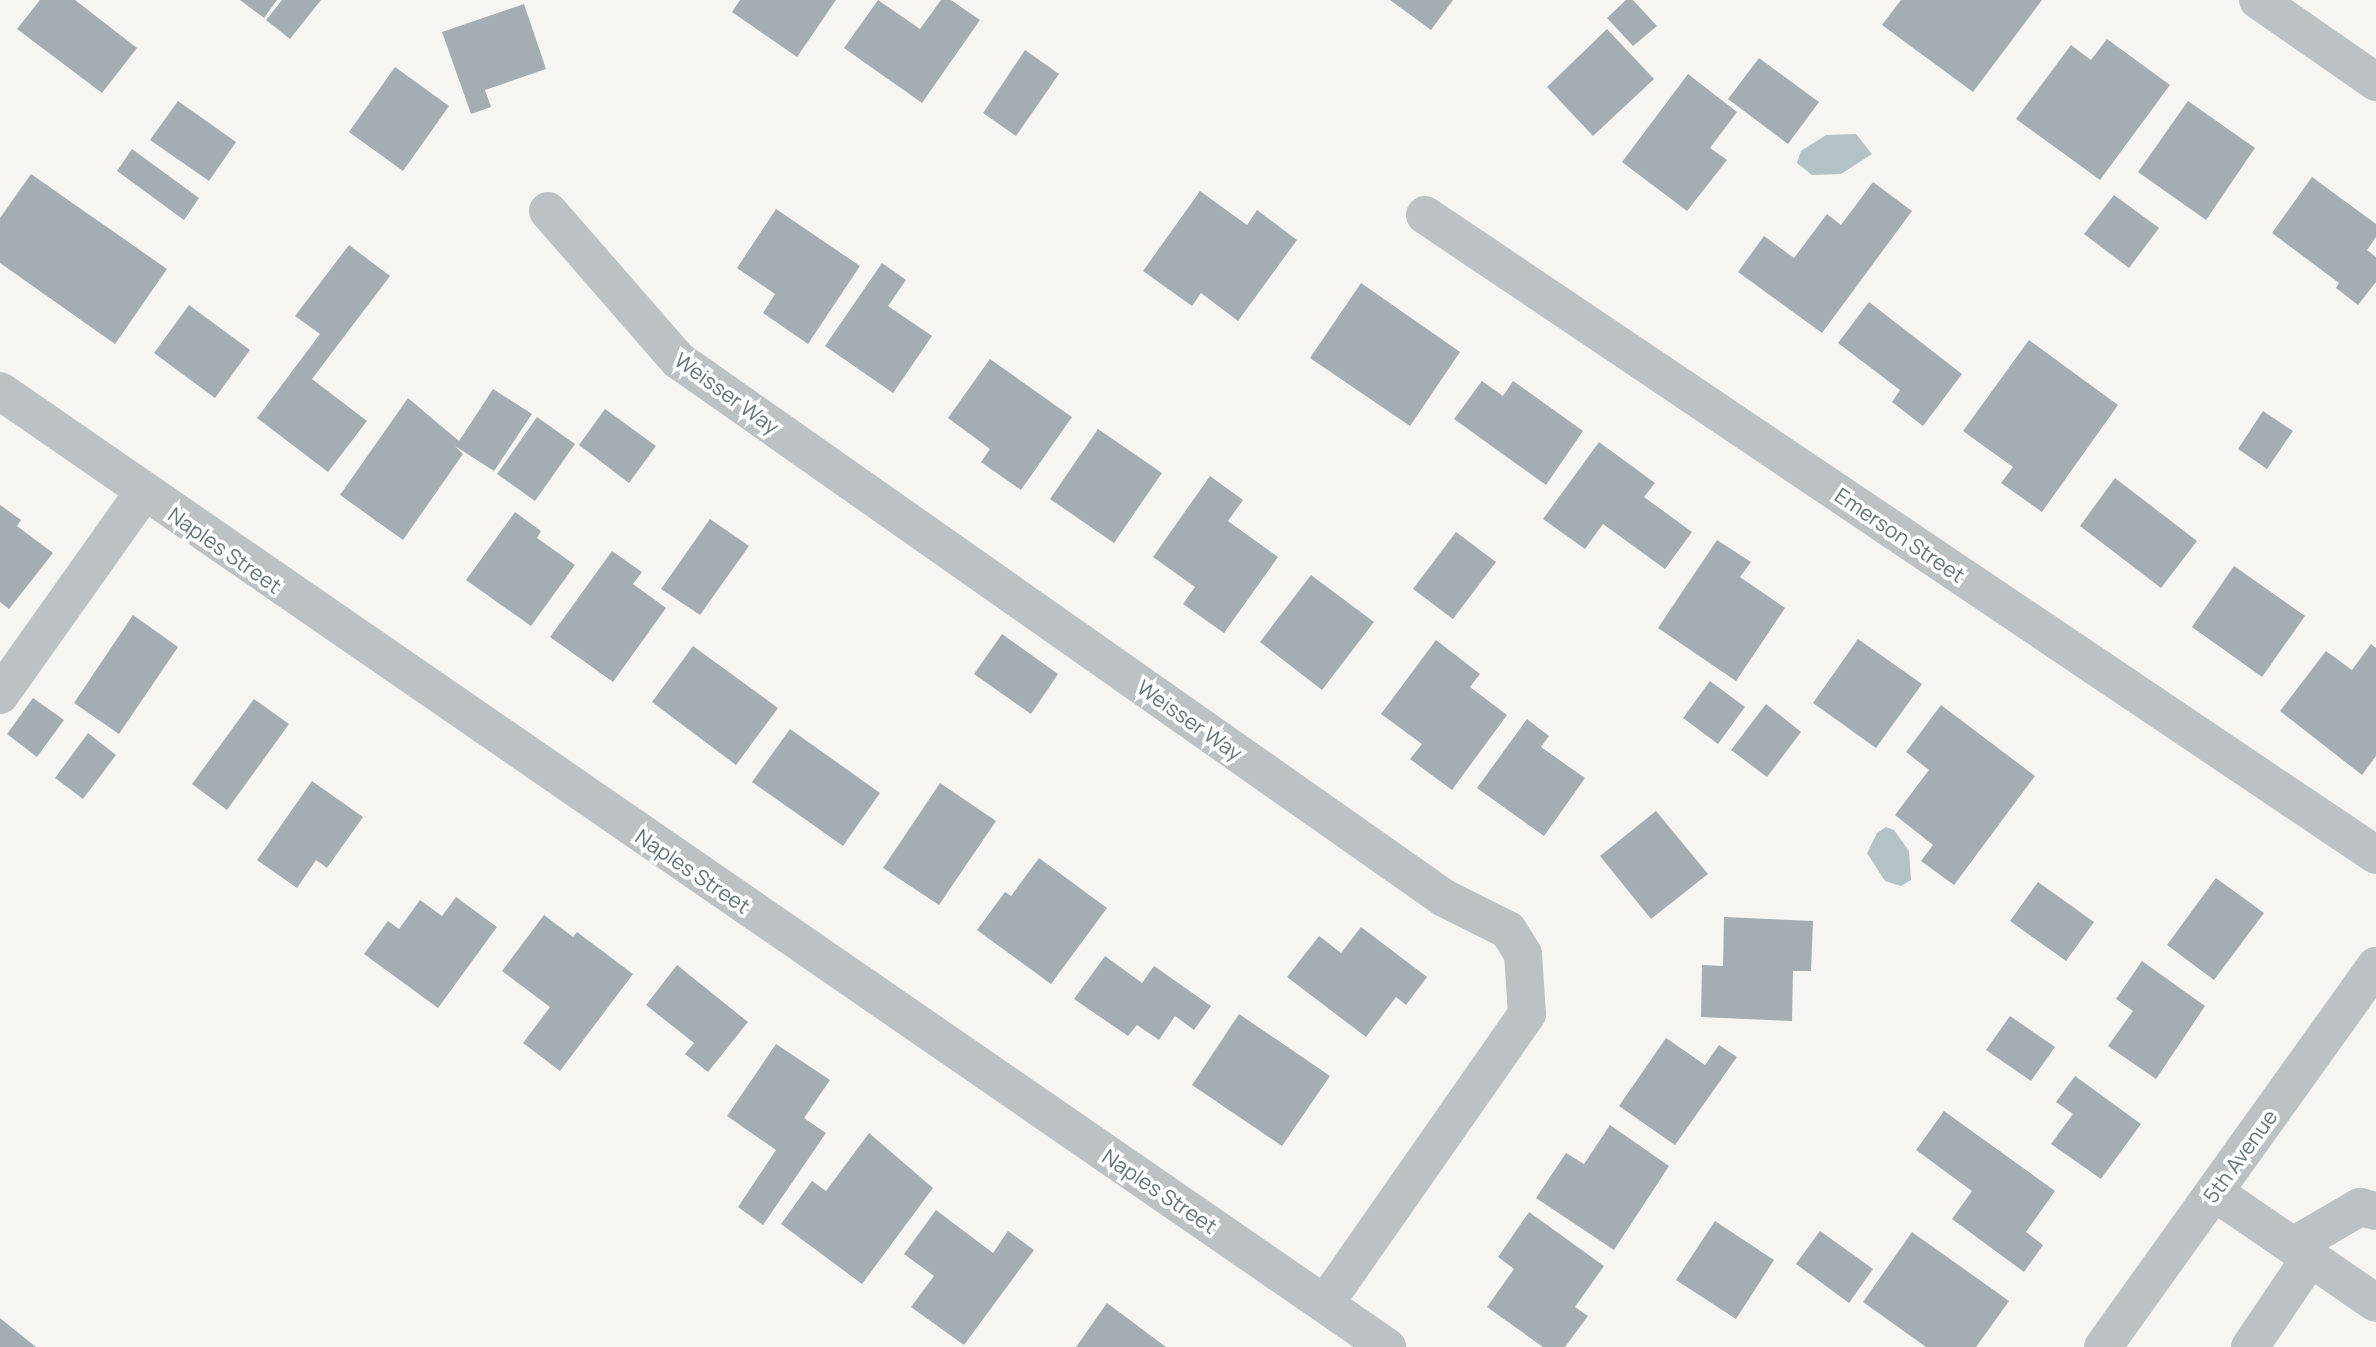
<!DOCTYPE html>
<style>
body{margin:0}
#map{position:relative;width:2376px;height:1347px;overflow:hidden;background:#f6f5f2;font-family:Manrope,sans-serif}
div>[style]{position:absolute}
.water>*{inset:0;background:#b3c2c4}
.building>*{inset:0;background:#a4aeb2}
.minor>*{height:38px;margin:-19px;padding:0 19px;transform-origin:19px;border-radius:19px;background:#bcc2c4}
span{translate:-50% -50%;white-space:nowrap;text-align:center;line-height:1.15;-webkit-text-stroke:7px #fff;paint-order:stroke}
.street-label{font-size:21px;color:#62757c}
</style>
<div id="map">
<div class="water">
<i style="clip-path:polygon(1856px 134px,1872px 154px,1841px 174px,1812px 175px,1797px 163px,1801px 151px,1826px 135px)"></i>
<i style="clip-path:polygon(1886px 827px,1894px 830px,1909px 851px,1911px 880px,1901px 886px,1885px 881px,1867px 853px,1877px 833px)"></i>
</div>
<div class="building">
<i style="clip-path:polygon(40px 0,75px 0,137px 48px,102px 93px,17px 29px)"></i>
<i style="clip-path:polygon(240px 0,277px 0,264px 18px)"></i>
<i style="clip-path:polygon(282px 0,321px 0,290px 39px,266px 20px)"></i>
<i style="clip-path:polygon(740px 0,836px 0,797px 57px,732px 12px)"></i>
<i style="clip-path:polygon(878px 0,920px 29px,941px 0,951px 0,980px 20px,922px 103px,844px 48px)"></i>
<i style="clip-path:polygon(1390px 0,1453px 0,1431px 30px)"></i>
<i style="clip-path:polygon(1626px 0,1633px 0,1657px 26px,1633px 46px,1607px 18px)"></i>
<i style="clip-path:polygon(1901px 0,2042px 0,1973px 92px,1882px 25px)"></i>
<i style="clip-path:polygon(524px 4px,546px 69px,485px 90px,491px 107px,471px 114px,442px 32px)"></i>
<i style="clip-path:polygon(1607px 29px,1654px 79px,1593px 136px,1547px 87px)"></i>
<i style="clip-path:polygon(2107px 39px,2170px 85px,2100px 180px,2016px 119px,2071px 45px,2091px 60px)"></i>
<i style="clip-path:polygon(1025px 50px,1059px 74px,1016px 136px,983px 113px)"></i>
<i style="clip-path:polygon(1759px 58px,1819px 102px,1788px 144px,1728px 99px)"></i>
<i style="clip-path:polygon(395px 67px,449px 106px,403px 171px,349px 132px)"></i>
<i style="clip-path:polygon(1688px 74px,1737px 112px,1710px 148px,1727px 160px,1687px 211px,1622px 162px)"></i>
<i style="clip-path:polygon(178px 101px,236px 142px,209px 181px,150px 140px)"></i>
<i style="clip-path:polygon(2188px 101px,2255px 148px,2206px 220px,2138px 172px)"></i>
<i style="clip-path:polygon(132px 149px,199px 198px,184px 220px,117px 171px)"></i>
<i style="clip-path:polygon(31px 174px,167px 269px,115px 344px,0 263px,0 218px)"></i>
<i style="clip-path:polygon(2312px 177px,2376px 224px,2376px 237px,2367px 250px,2376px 257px,2376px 282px,2358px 305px,2336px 288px,2339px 283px,2272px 233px)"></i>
<i style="clip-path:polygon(1873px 182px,1912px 211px,1822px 333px,1738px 272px,1764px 236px,1794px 258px,1827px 214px,1841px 225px)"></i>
<i style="clip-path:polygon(1200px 191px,1247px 225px,1257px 210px,1297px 240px,1238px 321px,1201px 293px,1192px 306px,1143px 271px)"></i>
<i style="clip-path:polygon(2114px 195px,2159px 228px,2129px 268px,2084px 234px)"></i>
<i style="clip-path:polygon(776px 209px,860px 266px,808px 344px,763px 313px,775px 294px,737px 268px)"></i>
<i style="clip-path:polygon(349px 245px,390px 276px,312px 379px,367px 421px,328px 472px,257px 418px,320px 334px,295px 316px)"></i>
<i style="clip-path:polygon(882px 263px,906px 280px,888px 306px,932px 336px,893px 393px,825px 346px)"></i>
<i style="clip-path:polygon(1361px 283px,1460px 352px,1410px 426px,1310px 358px)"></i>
<i style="clip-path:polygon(1869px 302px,1962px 374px,1923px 426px,1892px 402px,1900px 390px,1838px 343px)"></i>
<i style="clip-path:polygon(189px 305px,250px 350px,215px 398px,154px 353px)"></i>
<i style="clip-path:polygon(2029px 340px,2118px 405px,2042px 512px,2001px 483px,2013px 467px,1963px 431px)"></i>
<i style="clip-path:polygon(990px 359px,1072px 417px,1021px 490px,981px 462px,990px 449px,948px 418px)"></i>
<i style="clip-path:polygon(1482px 381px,1503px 396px,1513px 381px,1583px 431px,1546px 485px,1454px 419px)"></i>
<i style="clip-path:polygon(493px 389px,532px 414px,494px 471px,455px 446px,463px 454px,403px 540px,340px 495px,408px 398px,459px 441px)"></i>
<i style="clip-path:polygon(605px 409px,656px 446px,629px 483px,579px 445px)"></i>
<i style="clip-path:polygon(2263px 411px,2293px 431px,2267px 469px,2238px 449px)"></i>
<i style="clip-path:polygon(537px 417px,575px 444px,535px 501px,497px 474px)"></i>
<i style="clip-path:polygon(1098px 429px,1162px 473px,1114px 543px,1050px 499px)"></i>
<i style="clip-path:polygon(1599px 442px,1655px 483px,1644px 497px,1692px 532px,1665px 569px,1603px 524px,1585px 549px,1543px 519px)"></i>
<i style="clip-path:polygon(1210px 476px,1243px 500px,1228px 521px,1278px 557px,1224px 633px,1183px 604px,1195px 587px,1153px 557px)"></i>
<i style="clip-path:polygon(2115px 478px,2197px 541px,2161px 588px,2080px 526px)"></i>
<i style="clip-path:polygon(0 505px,21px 520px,17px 526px,53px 553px,9px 609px,0 602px)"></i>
<i style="clip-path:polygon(515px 512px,541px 531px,537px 538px,575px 565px,531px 626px,466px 580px)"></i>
<i style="clip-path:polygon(710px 519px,749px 546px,700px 615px,661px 589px)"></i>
<i style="clip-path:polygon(1456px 532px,1496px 562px,1453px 619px,1413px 589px)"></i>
<i style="clip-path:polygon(1717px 540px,1751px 562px,1740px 577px,1785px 608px,1736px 681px,1658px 628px)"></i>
<i style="clip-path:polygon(612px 551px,642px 572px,633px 584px,666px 608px,613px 682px,550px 637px)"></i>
<i style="clip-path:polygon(2234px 566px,2305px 616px,2262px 677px,2192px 627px)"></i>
<i style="clip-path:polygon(1311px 575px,1374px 622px,1322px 690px,1260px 642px)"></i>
<i style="clip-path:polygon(133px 615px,178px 647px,119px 734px,74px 703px)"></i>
<i style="clip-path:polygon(1002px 634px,1058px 674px,1031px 714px,974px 674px)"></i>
<i style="clip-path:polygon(1858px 639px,1922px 684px,1876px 748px,1813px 703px)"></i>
<i style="clip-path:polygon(1436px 640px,1480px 674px,1470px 687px,1507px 715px,1452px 790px,1410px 759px,1422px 744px,1381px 714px)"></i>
<i style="clip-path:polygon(2371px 644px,2376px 648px,2376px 756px,2362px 775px,2280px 711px,2326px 651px,2352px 670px)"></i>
<i style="clip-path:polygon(693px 646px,778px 708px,736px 765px,652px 702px)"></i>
<i style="clip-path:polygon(1710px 681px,1745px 707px,1718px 744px,1683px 718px)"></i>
<i style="clip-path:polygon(33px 698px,64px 720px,37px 757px,7px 734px)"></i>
<i style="clip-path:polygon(254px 699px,289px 724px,227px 810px,192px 784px)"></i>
<i style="clip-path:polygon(1766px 704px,1801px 732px,1767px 777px,1731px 750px)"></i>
<i style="clip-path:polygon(1941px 705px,2035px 776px,1954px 885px,1921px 861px,1933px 845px,1895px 815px,1929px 770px,1906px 752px)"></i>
<i style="clip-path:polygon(1527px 719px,1549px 736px,1541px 747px,1585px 778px,1544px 836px,1477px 788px)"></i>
<i style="clip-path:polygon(790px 729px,880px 793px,843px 846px,752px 782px)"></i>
<i style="clip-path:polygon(88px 733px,116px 755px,83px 799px,55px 778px)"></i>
<i style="clip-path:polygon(312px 781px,363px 817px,327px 868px,316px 860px,297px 888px,257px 860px)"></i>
<i style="clip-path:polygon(940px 783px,996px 821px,939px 905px,883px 868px)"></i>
<i style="clip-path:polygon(1656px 811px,1708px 874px,1651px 919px,1600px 856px)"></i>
<i style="clip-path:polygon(1039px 858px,1107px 908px,1051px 984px,977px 930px,1005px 892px,1011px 896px)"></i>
<i style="clip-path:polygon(2216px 878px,2264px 913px,2214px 980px,2167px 945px)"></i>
<i style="clip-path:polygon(2038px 882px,2094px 922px,2066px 961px,2010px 921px)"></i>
<i style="clip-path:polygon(456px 897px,497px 927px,438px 1008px,364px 954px,388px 921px,399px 929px,420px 900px,442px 916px)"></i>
<i style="clip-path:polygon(544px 915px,573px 937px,577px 932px,633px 974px,560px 1071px,523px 1043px,550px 1007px,502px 971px)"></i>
<i style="clip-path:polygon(1724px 917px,1813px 921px,1811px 971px,1793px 971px,1792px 1021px,1701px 1017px,1702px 965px,1723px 966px)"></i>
<i style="clip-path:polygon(1361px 927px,1427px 977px,1406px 1005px,1396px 997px,1366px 1037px,1287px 977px,1319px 936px,1341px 953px)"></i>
<i style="clip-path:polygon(1105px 956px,1142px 983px,1154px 966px,1211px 1006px,1194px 1030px,1175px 1016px,1159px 1040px,1137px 1025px,1128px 1036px,1074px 999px)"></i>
<i style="clip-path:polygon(2142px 961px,2205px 1006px,2156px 1079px,2108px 1046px,2133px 1011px,2116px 999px)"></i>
<i style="clip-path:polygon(677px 965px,748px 1022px,708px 1072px,685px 1054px,694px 1043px,646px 1005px)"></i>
<i style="clip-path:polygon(1239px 1014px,1330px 1076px,1282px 1146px,1192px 1085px)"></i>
<i style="clip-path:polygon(2010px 1016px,2055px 1047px,2031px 1081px,1986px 1050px)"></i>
<i style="clip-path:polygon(1666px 1038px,1705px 1065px,1719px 1045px,1737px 1057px,1675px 1145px,1619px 1106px)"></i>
<i style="clip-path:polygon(776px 1044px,830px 1080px,804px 1118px,826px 1133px,763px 1225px,738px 1207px,776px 1150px,727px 1116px)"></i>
<i style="clip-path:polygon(2075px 1076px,2141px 1124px,2101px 1179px,2051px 1144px,2073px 1114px,2056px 1102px)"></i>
<i style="clip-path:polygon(1944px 1111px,2055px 1191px,2026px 1232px,2043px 1245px,2024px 1272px,1952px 1219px,1972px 1191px,1916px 1150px)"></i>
<i style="clip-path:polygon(1610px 1125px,1669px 1166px,1614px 1250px,1536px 1198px,1566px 1153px,1584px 1164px)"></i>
<i style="clip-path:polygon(869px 1133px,933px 1188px,862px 1284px,781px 1224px,812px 1181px,826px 1191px)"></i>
<i style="clip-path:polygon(936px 1210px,993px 1253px,1008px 1231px,1034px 1250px,964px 1345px,911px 1307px,934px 1276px,904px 1254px)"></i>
<i style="clip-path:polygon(1529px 1212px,1604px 1266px,1575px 1307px,1588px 1316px,1565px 1347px,1543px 1347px,1487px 1307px,1514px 1269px,1498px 1257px)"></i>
<i style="clip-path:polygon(1715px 1221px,1774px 1260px,1736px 1319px,1676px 1280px)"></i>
<i style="clip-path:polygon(1820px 1231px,1873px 1269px,1849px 1303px,1796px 1264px)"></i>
<i style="clip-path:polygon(1912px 1232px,2009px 1301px,1976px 1347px,1926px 1347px,1863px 1302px)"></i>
<i style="clip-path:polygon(1107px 1303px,1166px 1347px,1076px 1347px)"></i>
<i style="clip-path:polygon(0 1318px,36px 1347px,0 1347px)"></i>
</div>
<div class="minor">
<i style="left:2258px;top:0;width:144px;rotate:34.8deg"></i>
<i style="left:548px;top:211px;width:198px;rotate:48.9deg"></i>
<i style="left:678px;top:360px;width:936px;rotate:35.08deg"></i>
<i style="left:1444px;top:898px;width:72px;rotate:26.6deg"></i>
<i style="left:1508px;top:930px;width:28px;rotate:58deg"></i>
<i style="left:1523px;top:954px;width:60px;rotate:86.2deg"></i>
<i style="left:1527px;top:1014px;width:353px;rotate:124.9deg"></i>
<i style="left:1425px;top:215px;width:1146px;rotate:33.94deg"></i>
<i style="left:0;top:391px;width:1685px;rotate:34.58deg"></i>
<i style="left:0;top:695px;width:247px;rotate:-54.7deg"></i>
<i style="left:2214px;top:1192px;width:196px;rotate:34.4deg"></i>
<i style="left:2293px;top:1246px;width:78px;rotate:-30.2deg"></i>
<i style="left:2360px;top:1207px;width:16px;rotate:14deg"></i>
<i style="left:2103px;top:1347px;width:469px;rotate:-54.4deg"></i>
<i style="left:2250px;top:1347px;width:107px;rotate:-56deg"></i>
</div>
<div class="street-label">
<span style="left:727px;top:393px;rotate:36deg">Weisser Way</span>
<span style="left:1900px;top:535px;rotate:34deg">Emerson Street</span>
<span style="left:225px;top:550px;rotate:35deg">Naples Street</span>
<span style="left:1190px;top:720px;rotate:35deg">Weisser Way</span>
<span style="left:693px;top:871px;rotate:34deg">Naples Street</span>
<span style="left:2240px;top:1156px;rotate:-54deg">5th Avenue</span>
<span style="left:1160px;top:1191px;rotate:34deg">Naples Street</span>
</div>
</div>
